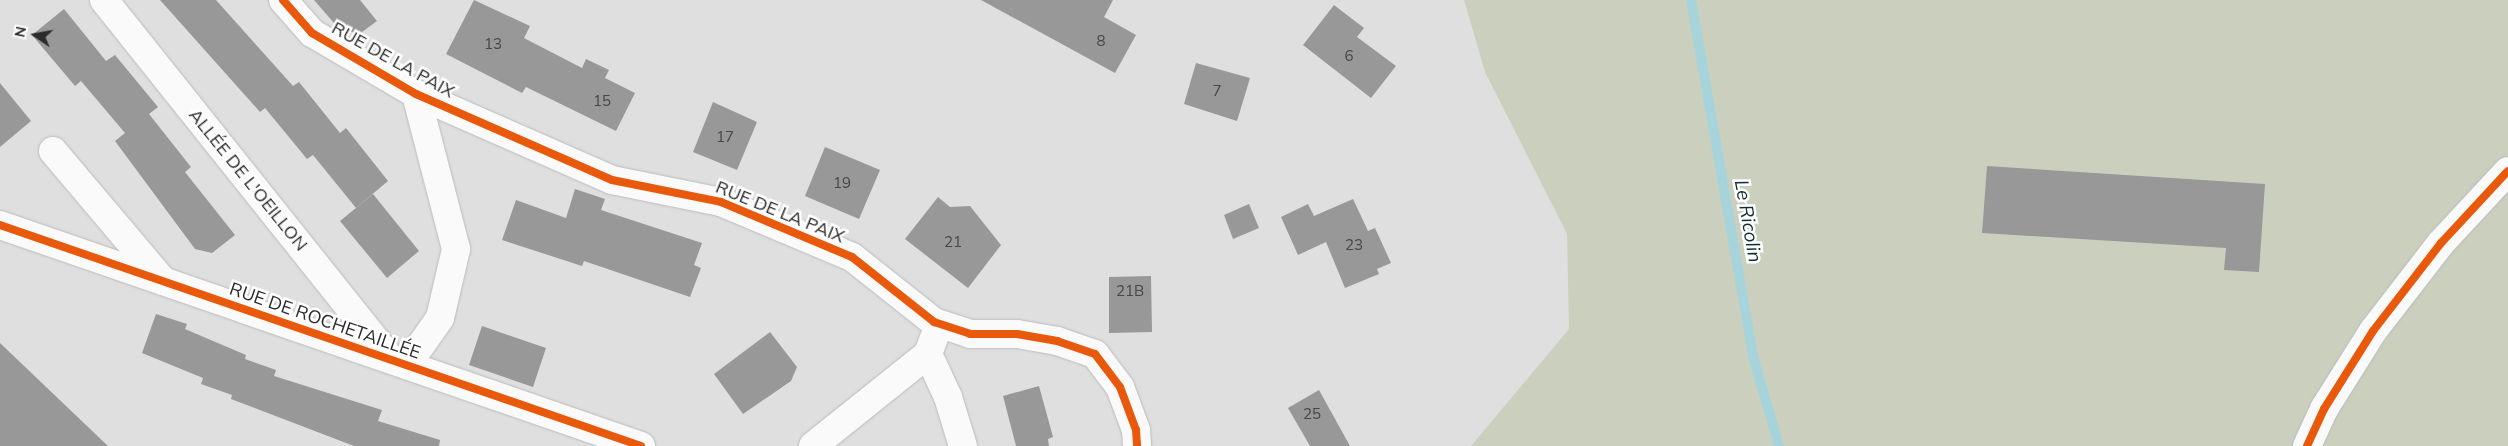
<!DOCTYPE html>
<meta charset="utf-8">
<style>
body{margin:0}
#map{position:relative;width:2508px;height:446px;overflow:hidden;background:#dfdfe0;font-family:Mulish,sans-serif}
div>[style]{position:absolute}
.green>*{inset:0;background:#cbd0be}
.stream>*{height:10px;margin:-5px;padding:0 5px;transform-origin:5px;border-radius:5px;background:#a6d4da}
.building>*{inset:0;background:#989898}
.roads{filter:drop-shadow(0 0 1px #bbbcbc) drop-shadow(0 0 1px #bbbcbc)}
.minor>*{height:28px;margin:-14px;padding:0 14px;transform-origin:14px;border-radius:14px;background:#fafafa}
.cycleway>*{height:8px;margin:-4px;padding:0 4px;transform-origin:4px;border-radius:4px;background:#e8590c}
span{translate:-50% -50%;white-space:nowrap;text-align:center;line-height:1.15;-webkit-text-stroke:5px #fff;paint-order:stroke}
.number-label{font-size:15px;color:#464646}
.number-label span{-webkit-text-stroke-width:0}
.street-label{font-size:18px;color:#2a2b2b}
.water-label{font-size:19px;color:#0e3033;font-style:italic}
.north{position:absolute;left:10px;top:10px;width:50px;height:50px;-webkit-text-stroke:4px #fff;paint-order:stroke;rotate:282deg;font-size:14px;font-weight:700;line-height:20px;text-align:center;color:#2a2b2b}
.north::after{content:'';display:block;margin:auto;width:18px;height:22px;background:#2a2b2b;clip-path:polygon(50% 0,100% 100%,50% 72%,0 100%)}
</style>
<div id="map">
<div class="green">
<i style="clip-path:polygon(1464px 0,2508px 0,2508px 446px,1471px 446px,1569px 329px,1567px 234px,1485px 72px)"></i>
</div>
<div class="stream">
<i style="left:1691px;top:0;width:365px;rotate:80.1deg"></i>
<i style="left:1754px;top:360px;width:90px;rotate:73.8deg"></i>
</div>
<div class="building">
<i style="clip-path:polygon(160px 0,216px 0,293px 86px,299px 82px,340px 133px,346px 128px,388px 181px,356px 208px,313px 155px,307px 159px,265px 108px,260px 112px)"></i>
<i style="clip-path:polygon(314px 0,360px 0,377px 21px,358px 35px,334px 23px)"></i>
<i style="clip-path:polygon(474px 0,530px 26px,524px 38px,582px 68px,586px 59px,609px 70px,605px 78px,635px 93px,616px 131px,526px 87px,522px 93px,446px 54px)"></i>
<i style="clip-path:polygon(981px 0,1113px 0,1104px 17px,1136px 35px,1115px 73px)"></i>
<i style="clip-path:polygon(1334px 5px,1364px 28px,1357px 37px,1396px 66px,1371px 98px,1303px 45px)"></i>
<i style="clip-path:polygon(64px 9px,106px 61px,115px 55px,158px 107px,149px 114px,191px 167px,185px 172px,235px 235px,212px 253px,195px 249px,115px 141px,125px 133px,81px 81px,75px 86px,32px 35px)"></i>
<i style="clip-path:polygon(1196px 63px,1250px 78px,1237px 121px,1184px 104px)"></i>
<i style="clip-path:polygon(0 83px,31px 121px,0 147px)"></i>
<i style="clip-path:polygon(713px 102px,757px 122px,737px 170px,693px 152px)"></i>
<i style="clip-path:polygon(825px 147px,880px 170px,859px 219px,805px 196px)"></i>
<i style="clip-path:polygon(1987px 166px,2265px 184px,2259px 272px,2224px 270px,2226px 248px,1982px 233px)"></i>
<i style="clip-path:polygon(575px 189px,605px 199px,601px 210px,702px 243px,694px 265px,701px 268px,690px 297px,584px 261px,582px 266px,502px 240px,516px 200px,566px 218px)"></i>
<i style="clip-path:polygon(373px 194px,419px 251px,387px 278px,340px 221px)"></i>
<i style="clip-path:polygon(938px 197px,950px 207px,970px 206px,1001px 245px,968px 288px,905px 239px)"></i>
<i style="clip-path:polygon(1353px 199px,1368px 231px,1375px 228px,1391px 263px,1377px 269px,1379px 274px,1345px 288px,1326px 242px,1298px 255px,1281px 217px,1308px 204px,1314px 216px)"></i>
<i style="clip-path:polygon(1249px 204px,1259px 228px,1233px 239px,1224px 215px)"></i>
<i style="clip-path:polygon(1151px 276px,1152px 332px,1109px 333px,1109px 277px)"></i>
<i style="clip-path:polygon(156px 314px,187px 324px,185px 329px,246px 355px,245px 359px,276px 370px,274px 376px,382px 410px,378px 421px,440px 440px,439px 446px,354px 446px,231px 399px,232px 395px,201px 384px,203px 378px,142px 353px)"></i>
<i style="clip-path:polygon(482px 326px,546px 348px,533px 387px,469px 365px)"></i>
<i style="clip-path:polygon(770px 332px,797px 367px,791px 381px,743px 414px,714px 374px)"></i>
<i style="clip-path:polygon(0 343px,108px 446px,0 446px)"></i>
<i style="clip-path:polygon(1039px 386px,1053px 437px,1048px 439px,1049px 446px,1016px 446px,1003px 396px)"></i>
<i style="clip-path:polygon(1319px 390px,1350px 446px,1310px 446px,1288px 408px)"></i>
</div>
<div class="roads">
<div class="minor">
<i style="left:104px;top:0;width:460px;rotate:51.4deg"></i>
<i style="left:283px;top:0;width:44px;rotate:48.7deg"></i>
<i style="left:312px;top:33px;width:121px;rotate:30.4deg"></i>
<i style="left:416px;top:94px;width:214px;rotate:23.7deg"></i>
<i style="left:612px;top:180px;width:111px;rotate:11.4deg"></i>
<i style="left:721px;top:202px;width:142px;rotate:22.8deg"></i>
<i style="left:852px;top:257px;width:105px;rotate:38.4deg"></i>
<i style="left:934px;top:322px;width:38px;rotate:18deg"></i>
<i style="left:970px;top:334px;width:47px"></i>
<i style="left:1017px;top:334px;width:41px;rotate:9.9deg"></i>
<i style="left:1057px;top:341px;width:40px;rotate:18.9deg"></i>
<i style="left:1095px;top:354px;width:41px;rotate:52.9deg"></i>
<i style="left:1120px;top:387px;width:46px;rotate:69.6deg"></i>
<i style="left:1136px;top:430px;width:16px;rotate:86deg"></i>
<i style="left:53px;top:151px;width:170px;rotate:49.8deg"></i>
<i style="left:0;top:225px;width:678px;rotate:19.02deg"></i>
<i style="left:934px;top:338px;width:17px;rotate:111deg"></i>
<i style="left:928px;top:354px;width:47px;rotate:65.1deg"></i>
<i style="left:948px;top:397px;width:51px;rotate:73deg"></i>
<i style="left:407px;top:365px;width:57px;rotate:-54.9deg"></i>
<i style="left:440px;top:318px;width:71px;rotate:-76.9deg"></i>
<i style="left:456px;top:249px;width:160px;rotate:-104.5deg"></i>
<i style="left:813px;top:446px;width:147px;rotate:-38.7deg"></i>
<i style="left:2307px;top:446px;width:41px;rotate:-65.3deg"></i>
<i style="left:2324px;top:409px;width:92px;rotate:-57.9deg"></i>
<i style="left:2373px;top:331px;width:111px;rotate:-52.3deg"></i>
<i style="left:2441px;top:243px;width:98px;rotate:-47.1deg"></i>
</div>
</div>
<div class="cycleway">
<i style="left:283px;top:0;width:44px;rotate:48.7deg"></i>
<i style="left:312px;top:33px;width:121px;rotate:30.4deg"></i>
<i style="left:416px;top:94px;width:214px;rotate:23.7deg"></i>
<i style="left:612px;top:180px;width:111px;rotate:11.4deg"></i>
<i style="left:721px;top:202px;width:142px;rotate:22.8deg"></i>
<i style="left:852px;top:257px;width:105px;rotate:38.4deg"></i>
<i style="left:934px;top:322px;width:38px;rotate:18deg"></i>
<i style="left:970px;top:334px;width:47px"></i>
<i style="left:1017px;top:334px;width:41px;rotate:9.9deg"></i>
<i style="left:1057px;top:341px;width:40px;rotate:18.9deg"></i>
<i style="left:1095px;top:354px;width:41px;rotate:52.9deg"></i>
<i style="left:1120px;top:387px;width:46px;rotate:69.6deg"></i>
<i style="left:1136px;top:430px;width:16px;rotate:86deg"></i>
<i style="left:0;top:225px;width:678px;rotate:19.02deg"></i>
<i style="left:2307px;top:446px;width:41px;rotate:-65.3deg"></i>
<i style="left:2324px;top:409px;width:92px;rotate:-57.9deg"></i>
<i style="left:2373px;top:331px;width:111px;rotate:-52.3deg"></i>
<i style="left:2441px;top:243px;width:98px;rotate:-47.1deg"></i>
</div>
<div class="number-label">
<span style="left:1101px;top:41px">8</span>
<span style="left:493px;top:44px">13</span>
<span style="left:1349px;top:56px">6</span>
<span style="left:1217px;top:91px">7</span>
<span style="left:602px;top:101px">15</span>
<span style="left:725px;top:137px">17</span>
<span style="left:842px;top:183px">19</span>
<span style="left:953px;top:242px">21</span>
<span style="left:1354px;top:245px">23</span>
<span style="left:1130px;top:291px">21B</span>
<span style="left:1312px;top:414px">25</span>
</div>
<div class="street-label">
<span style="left:393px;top:60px;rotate:29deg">RUE DE LA PAIX</span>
<span style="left:248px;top:180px;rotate:51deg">ALLÉE DE L'OEILLON</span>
<span style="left:780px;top:212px;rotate:22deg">RUE DE LA PAIX</span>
<span style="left:325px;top:321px;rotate:19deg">RUE DE ROCHETAILLÉE</span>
</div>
<div class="water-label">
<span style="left:1748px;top:221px;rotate:80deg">Le Ricolin</span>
</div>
<div class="north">N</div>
</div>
